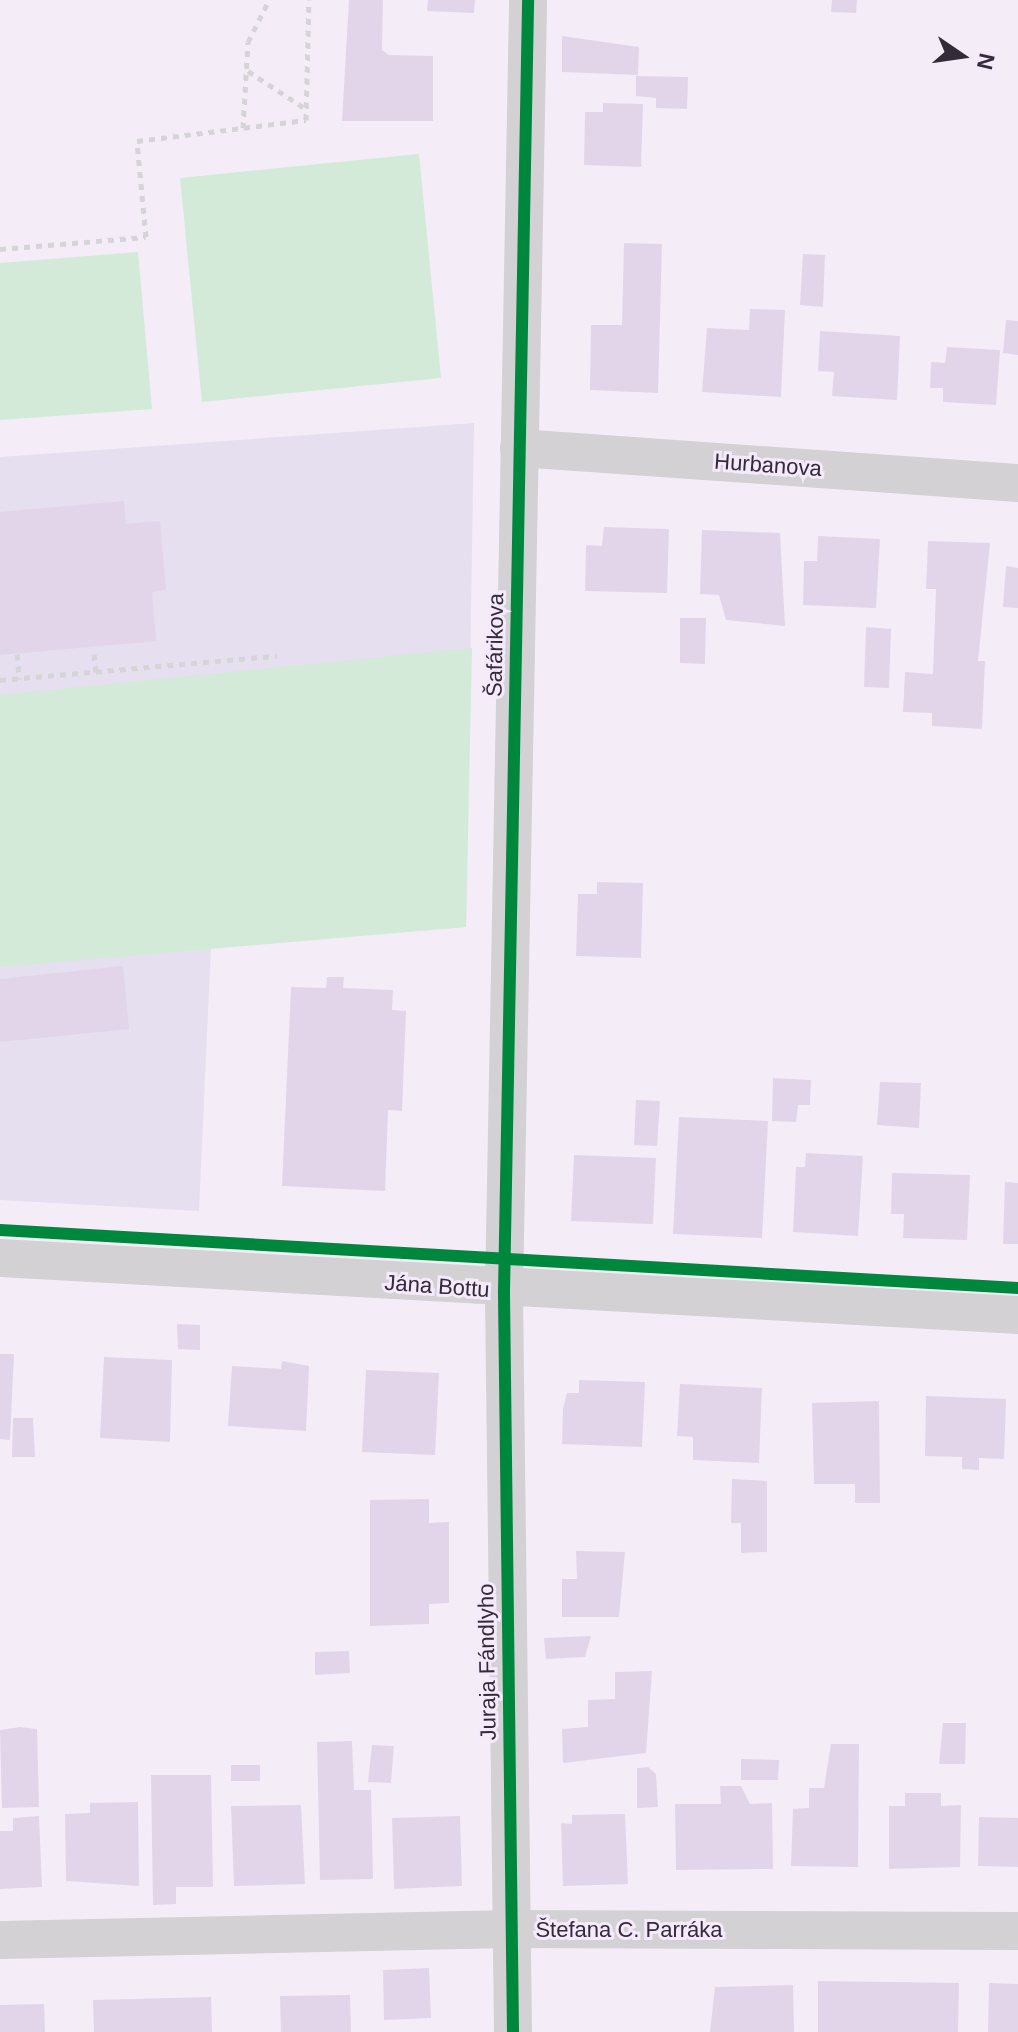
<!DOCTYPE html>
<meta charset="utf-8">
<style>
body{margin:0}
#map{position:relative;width:1018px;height:2032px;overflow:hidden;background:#f4edf8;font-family:Arial,sans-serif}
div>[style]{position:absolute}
.education>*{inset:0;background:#e5dfef}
.green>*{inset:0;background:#d2ead7}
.building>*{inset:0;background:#e2d5e9}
.path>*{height:5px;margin-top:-2.5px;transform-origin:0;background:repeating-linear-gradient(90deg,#d5d4d7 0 6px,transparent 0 12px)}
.minor>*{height:38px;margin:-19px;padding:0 19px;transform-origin:19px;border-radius:19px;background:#d3d1d4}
.cycleway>*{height:12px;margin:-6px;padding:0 6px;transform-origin:6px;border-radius:6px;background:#00873e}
span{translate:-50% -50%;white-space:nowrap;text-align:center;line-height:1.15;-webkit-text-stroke:6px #f5e9fc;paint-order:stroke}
.street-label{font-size:22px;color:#332b37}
.north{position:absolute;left:922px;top:16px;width:80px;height:80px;-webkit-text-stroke:6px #f5e9fc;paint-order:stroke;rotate:103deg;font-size:22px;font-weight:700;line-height:32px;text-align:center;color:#332b37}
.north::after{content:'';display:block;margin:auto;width:28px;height:36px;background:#332b37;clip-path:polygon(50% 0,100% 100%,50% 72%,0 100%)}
</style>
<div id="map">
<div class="education">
<i style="clip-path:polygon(474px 423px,466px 927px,211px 947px,199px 1211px,0 1200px,0 457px)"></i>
</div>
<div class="green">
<i style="clip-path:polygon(419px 154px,441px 378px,202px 402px,180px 178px)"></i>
<i style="clip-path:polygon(138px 252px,152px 409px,0 420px,0 263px)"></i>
<i style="clip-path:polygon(472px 648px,466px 927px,0 967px,0 695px)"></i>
</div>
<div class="building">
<i style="clip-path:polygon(349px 0,383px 0,382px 50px,389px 55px,433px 56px,433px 121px,342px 121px)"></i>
<i style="clip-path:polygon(428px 0,475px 0,474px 13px,427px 11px)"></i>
<i style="clip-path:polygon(832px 0,857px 0,856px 13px,831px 12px)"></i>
<i style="clip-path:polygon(562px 36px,639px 47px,638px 75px,562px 72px)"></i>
<i style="clip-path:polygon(636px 76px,688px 77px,687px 109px,656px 108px,656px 98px,636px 96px)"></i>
<i style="clip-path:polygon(603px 103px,643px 104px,641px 167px,584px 165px,585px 112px,603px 112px)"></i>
<i style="clip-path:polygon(624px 243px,662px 244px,658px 393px,590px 390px,591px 325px,622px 325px)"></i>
<i style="clip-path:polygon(803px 254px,825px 255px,823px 307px,800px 305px)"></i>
<i style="clip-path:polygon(750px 309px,785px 310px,781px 397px,702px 392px,707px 328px,749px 330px)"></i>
<i style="clip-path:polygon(1006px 320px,1018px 321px,1018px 355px,1003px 353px)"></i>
<i style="clip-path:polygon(820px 331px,900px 336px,897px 400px,832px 396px,834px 372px,818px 371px)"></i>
<i style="clip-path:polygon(947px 347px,1000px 350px,996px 405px,943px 402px,943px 388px,930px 388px,931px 362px,945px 363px)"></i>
<i style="clip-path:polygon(124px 501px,126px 524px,160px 521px,166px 590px,152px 592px,156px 641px,0 655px,0 512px)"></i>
<i style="clip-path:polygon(604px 527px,669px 529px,667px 593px,585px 591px,586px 545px,602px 546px)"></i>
<i style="clip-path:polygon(702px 530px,780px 533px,785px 626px,726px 620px,719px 595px,700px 594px)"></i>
<i style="clip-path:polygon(818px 536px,880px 539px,876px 608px,803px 605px,804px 561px,817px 561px)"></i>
<i style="clip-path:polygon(928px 541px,990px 543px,978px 661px,985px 661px,982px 729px,932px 726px,932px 713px,903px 712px,905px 672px,933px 674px,936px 589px,926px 589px)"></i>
<i style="clip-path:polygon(1006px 566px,1018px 568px,1018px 608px,1003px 607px)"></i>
<i style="clip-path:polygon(680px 618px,706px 618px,705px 664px,680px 663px)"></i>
<i style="clip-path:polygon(866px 627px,891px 629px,889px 688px,864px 687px)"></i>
<i style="clip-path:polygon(597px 882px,643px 883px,641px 958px,576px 956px,578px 894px,597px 894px)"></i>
<i style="clip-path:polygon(123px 966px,129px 1029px,0 1042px,0 979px)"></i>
<i style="clip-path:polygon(327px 977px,344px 977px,343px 988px,393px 990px,392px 1010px,406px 1011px,402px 1111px,388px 1110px,385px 1191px,282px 1186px,291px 987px,326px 988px)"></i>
<i style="clip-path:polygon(773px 1078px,811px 1080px,810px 1105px,798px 1105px,796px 1122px,772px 1121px)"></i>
<i style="clip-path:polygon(880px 1082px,921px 1083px,919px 1128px,877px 1125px)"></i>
<i style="clip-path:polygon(636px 1100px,660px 1101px,657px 1146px,634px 1145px)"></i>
<i style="clip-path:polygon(679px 1117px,768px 1121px,762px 1238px,673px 1234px)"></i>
<i style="clip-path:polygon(806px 1153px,863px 1156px,858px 1236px,793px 1232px,796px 1167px,805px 1167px)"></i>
<i style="clip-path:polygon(574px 1155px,656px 1158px,653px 1224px,571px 1221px)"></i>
<i style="clip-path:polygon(892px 1173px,970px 1175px,967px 1240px,903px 1238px,904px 1214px,891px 1214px)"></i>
<i style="clip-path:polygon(1005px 1182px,1018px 1183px,1018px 1244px,1003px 1244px)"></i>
<i style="clip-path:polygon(177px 1324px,200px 1325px,200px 1350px,178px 1349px)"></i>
<i style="clip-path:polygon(0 1354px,14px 1354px,10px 1440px,0 1439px)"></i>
<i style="clip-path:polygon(104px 1357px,172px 1360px,170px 1442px,100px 1438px)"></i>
<i style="clip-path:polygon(282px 1361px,309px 1366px,306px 1431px,228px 1426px,232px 1366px,281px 1369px)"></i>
<i style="clip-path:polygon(366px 1370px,439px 1373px,435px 1455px,362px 1452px)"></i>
<i style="clip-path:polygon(579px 1380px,645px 1382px,642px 1447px,562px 1444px,563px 1409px,567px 1393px,579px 1393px)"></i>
<i style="clip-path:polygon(680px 1384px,762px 1388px,759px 1463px,693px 1460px,693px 1437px,677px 1436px)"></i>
<i style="clip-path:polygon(926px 1396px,1006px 1399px,1004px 1459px,979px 1458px,979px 1470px,962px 1469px,962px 1457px,925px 1456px)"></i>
<i style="clip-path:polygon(879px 1401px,880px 1503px,855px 1503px,855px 1484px,814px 1484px,812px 1403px)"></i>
<i style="clip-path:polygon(13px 1418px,33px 1418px,35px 1457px,12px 1457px)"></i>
<i style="clip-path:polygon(732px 1479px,767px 1481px,767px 1552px,741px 1553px,741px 1523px,731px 1523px)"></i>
<i style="clip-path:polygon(429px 1499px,429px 1523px,449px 1522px,449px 1603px,429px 1604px,429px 1624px,370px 1626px,370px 1500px)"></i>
<i style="clip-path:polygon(576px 1551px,625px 1552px,619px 1617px,562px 1617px,562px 1579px,577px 1579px)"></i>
<i style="clip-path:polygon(591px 1636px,585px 1657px,546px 1659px,544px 1638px)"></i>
<i style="clip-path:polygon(349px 1651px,350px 1673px,315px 1675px,315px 1652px)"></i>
<i style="clip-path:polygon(652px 1671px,646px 1753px,563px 1763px,562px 1729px,588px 1727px,588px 1700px,615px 1699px,615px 1672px)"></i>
<i style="clip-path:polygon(943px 1723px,966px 1723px,965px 1764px,939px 1764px)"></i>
<i style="clip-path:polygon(20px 1727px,37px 1729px,39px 1807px,2px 1808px,0 1730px)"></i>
<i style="clip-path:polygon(352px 1741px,354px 1790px,371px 1790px,373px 1879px,320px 1880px,317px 1742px)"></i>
<i style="clip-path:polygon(831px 1744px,859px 1744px,858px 1867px,791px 1866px,793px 1809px,809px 1808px,809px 1788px,824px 1788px)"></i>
<i style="clip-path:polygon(372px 1745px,394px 1746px,391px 1783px,368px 1782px)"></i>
<i style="clip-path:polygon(741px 1759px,779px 1760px,778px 1780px,741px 1780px)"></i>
<i style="clip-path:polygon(231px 1765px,260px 1765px,260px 1781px,231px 1781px)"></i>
<i style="clip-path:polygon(648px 1767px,656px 1774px,658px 1807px,637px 1808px,637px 1768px)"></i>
<i style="clip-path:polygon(151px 1775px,211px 1775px,213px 1887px,176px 1887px,176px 1904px,153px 1905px)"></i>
<i style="clip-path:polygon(720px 1786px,741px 1786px,750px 1804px,772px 1803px,773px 1869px,676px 1870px,675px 1804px,721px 1804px)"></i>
<i style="clip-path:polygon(905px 1793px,941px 1793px,941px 1806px,961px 1805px,960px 1867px,889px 1869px,889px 1806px,905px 1806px)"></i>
<i style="clip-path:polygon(138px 1802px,139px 1886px,66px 1881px,65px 1814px,90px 1813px,90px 1803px)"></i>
<i style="clip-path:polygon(301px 1805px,305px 1884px,234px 1886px,231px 1806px)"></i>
<i style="clip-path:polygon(625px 1814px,628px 1884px,563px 1886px,561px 1823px,572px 1824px,572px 1815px)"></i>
<i style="clip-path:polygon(39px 1816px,42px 1887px,0 1889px,0 1831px,13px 1831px,13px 1818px)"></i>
<i style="clip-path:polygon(460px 1816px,462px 1886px,394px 1889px,392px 1818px)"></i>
<i style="clip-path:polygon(979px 1817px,1018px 1818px,1018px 1867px,978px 1866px)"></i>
<i style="clip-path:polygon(429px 1968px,431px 2018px,384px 2020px,383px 1970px)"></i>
<i style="clip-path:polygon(818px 1981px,959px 1983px,958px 2032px,818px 2032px)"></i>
<i style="clip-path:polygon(989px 1983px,1018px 1984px,1018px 2032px,988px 2032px)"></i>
<i style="clip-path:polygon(793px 1985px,794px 2032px,710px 2032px,715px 1987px)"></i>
<i style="clip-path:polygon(350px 1995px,351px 2032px,281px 2032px,280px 1996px)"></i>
<i style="clip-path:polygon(211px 1997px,212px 2032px,94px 2032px,93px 2000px)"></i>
<i style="clip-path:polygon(44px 2004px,45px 2032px,0 2032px,0 2005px)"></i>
</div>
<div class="path">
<i style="left:248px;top:71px;width:69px;rotate:33.2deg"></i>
<i style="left:243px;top:128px;width:86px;rotate:-86.7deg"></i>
<i style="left:248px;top:42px;width:47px;rotate:-63.4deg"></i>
<i style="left:0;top:249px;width:146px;rotate:-4.7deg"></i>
<i style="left:146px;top:237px;width:96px;rotate:-95.4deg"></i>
<i style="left:137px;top:141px;width:170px;rotate:-7.1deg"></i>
<i style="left:306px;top:120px;width:120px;rotate:-88.6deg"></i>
<i style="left:17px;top:654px;width:25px;rotate:85deg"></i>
<i style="left:94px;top:654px;width:18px;rotate:84deg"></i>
<i style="left:0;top:680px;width:278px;rotate:-5deg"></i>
</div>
<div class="minor">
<i style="left:519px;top:448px;width:500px;rotate:4.01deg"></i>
<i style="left:0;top:1258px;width:1020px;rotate:3.2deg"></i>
<i style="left:0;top:1940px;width:510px;rotate:-1.24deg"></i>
<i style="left:510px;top:1929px;width:508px;rotate:0.23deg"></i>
<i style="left:513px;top:2032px;width:741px;rotate:-90.7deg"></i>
<i style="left:504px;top:1291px;width:1291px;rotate:-88.93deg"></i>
</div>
<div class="cycleway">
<i style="left:0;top:1230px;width:1020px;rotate:3.26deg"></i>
<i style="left:513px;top:2032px;width:741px;rotate:-90.7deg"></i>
<i style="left:504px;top:1291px;width:1291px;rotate:-88.93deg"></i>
</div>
<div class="street-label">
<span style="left:768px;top:465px;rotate:4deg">Hurbanova</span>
<span style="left:495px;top:645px;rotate:-89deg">Šafárikova</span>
<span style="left:437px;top:1286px;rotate:4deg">Jána Bottu</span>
<span style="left:487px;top:1662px;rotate:-91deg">Juraja Fándlyho</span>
<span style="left:629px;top:1930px">Štefana C. Parráka</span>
</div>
<div class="north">N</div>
</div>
